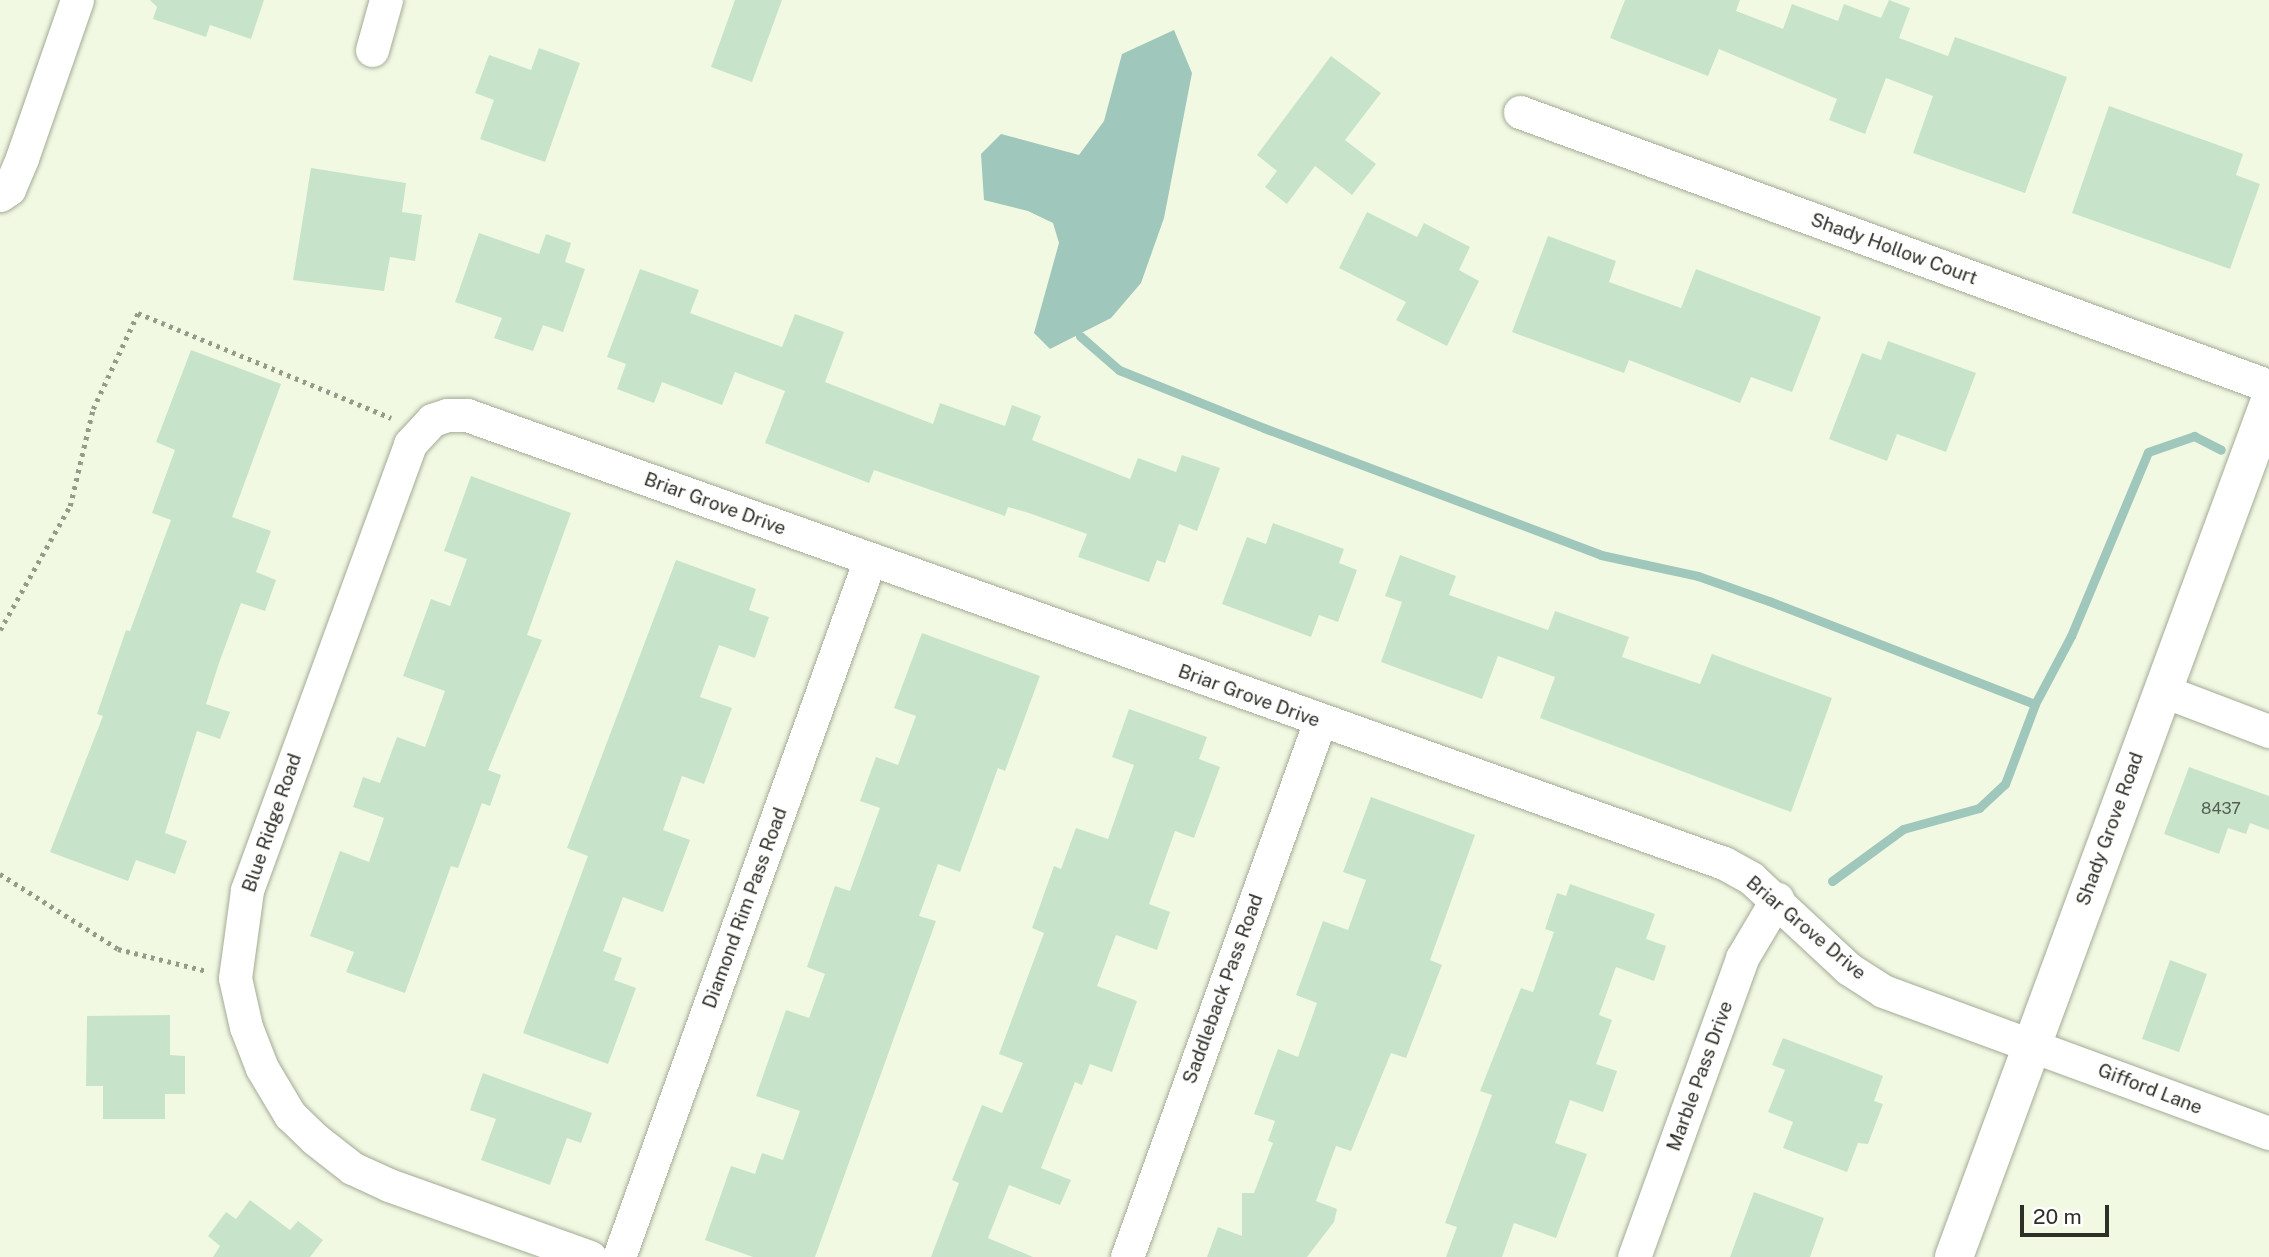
<!DOCTYPE html>
<style>
body{margin:0}
#map{position:relative;width:2269px;height:1257px;overflow:hidden;background:#f1f9e3;font-family:"Public Sans",sans-serif}
div>[style]{position:absolute}
.water>*{inset:0;background:#9fc7bb}
.stream>*{height:9px;margin:-4.5px;padding:0 4.5px;transform-origin:4.5px;border-radius:4.5px;background:#9fc7bb}
.building>*{inset:0;background:#c7e4cb}
.path>*{height:4.5px;margin-top:-2.25px;transform-origin:0;background:repeating-linear-gradient(90deg,#959b8b 0 3.5px,transparent 0 8.5px)}
.roads{filter:drop-shadow(0 0 2px #a3ab96) drop-shadow(0 0 2px #a3ab96)}
.street>*{height:33px;margin:-16.5px;padding:0 16.5px;transform-origin:16.5px;border-radius:16.5px;background:#fff}
.secondary>*{height:38px;margin:-19px;padding:0 19px;transform-origin:19px;border-radius:19px;background:#fff}
span{translate:-50% -50%;white-space:nowrap;text-align:center;line-height:1.15;-webkit-text-stroke:7px #fff;paint-order:stroke}
.number-label{font-size:16px;color:#545d50}
.number-label span{-webkit-text-stroke-width:0}
.street-label{font-size:19px;color:#2d3027}
.scale{position:absolute;left:2020px;top:1205px;width:89px;height:32px;box-sizing:border-box;border:4px solid #2d3027;border-top:0;padding-left:9px;font-size:21px;line-height:24px;white-space:nowrap;color:#2d3027;-webkit-text-stroke:5px #fff;paint-order:stroke}
</style>
<div id="map">
<div class="water">
<i style="clip-path:polygon(1174px 30px,1192px 73px,1164px 218px,1141px 283px,1111px 318px,1050px 349px,1034px 333px,1059px 243px,1053px 223px,1028px 211px,984px 200px,981px 154px,1001px 134px,1079px 155px,1104px 121px,1122px 54px)"></i>
</div>
<div class="stream">
<i style="left:1080px;top:336px;width:52px;rotate:41.1deg"></i>
<i style="left:1119px;top:370px;width:156px;rotate:21.8deg"></i>
<i style="left:1264px;top:428px;width:360px;rotate:20.6deg"></i>
<i style="left:1601px;top:555px;width:99px;rotate:12.2deg"></i>
<i style="left:1698px;top:576px;width:75px;rotate:19.4deg"></i>
<i style="left:1769px;top:601px;width:285px;rotate:21.2deg"></i>
<i style="left:2035px;top:704px;width:77px;rotate:-62.1deg"></i>
<i style="left:2071px;top:636px;width:199px;rotate:-67.3deg"></i>
<i style="left:2148px;top:452px;width:49px;rotate:-19.2deg"></i>
<i style="left:2194px;top:436px;width:30px;rotate:27deg"></i>
<i style="left:1832px;top:881px;width:88px;rotate:-36.2deg"></i>
<i style="left:1903px;top:829px;width:79px;rotate:-15.4deg"></i>
<i style="left:1979px;top:808px;width:35px;rotate:-43deg"></i>
<i style="left:2005px;top:784px;width:85px;rotate:-69.4deg"></i>
</div>
<div class="building">
<i style="clip-path:polygon(150px 0,264px 0,251px 39px,210px 25px,206px 37px,153px 19px,157px 7px)"></i>
<i style="clip-path:polygon(735px 0,782px 0,752px 82px,711px 67px)"></i>
<i style="clip-path:polygon(1625px 0,1740px 0,1736px 11px,1783px 29px,1792px 4px,1838px 21px,1844px 4px,1881px 18px,1889px 0,1910px 8px,1899px 38px,1948px 56px,1955px 37px,2067px 77px,2025px 193px,1913px 153px,1933px 96px,1886px 78px,1865px 134px,1829px 120px,1837px 99px,1719px 49px,1708px 76px,1610px 38px)"></i>
<i style="clip-path:polygon(539px 48px,580px 63px,545px 162px,480px 139px,494px 100px,475px 93px,489px 55px,531px 70px)"></i>
<i style="clip-path:polygon(1331px 56px,1381px 93px,1345px 140px,1376px 164px,1352px 195px,1315px 166px,1287px 204px,1265px 187px,1277px 171px,1257px 155px)"></i>
<i style="clip-path:polygon(2109px 106px,2243px 154px,2236px 175px,2260px 184px,2230px 269px,2072px 213px)"></i>
<i style="clip-path:polygon(311px 168px,406px 183px,402px 212px,422px 215px,415px 261px,390px 257px,384px 291px,293px 280px)"></i>
<i style="clip-path:polygon(1367px 212px,1417px 237px,1424px 223px,1470px 247px,1459px 270px,1479px 281px,1447px 346px,1396px 320px,1406px 302px,1339px 268px)"></i>
<i style="clip-path:polygon(479px 233px,539px 254px,546px 234px,571px 243px,565px 262px,585px 269px,563px 332px,543px 325px,533px 351px,494px 338px,502px 318px,455px 302px)"></i>
<i style="clip-path:polygon(1548px 236px,1616px 261px,1609px 282px,1681px 308px,1696px 269px,1821px 317px,1792px 392px,1751px 377px,1740px 403px,1629px 360px,1624px 373px,1512px 332px)"></i>
<i style="clip-path:polygon(640px 269px,699px 290px,690px 313px,782px 347px,795px 314px,844px 332px,825px 382px,933px 424px,940px 403px,1005px 426px,1012px 405px,1041px 416px,1032px 440px,1130px 479px,1138px 458px,1176px 472px,1182px 455px,1220px 468px,1197px 531px,1179px 524px,1165px 563px,1157px 560px,1149px 582px,1078px 557px,1087px 534px,1029px 513px,1008px 507px,1005px 516px,874px 470px,869px 483px,765px 443px,785px 391px,735px 372px,722px 405px,662px 382px,654px 403px,617px 389px,626px 364px,607px 357px)"></i>
<i style="clip-path:polygon(1888px 341px,1976px 373px,1946px 452px,1897px 434px,1887px 461px,1829px 439px,1862px 353px,1881px 360px)"></i>
<i style="clip-path:polygon(191px 350px,281px 384px,232px 517px,271px 531px,256px 572px,276px 580px,265px 611px,241px 603px,219px 663px,206px 704px,230px 712px,220px 739px,197px 731px,165px 833px,187px 841px,175px 874px,136px 860px,128px 881px,50px 852px,103px 716px,97px 714px,126px 630px,130px 631px,171px 520px,152px 513px,175px 450px,156px 442px)"></i>
<i style="clip-path:polygon(471px 476px,571px 513px,527px 635px,542px 640px,488px 770px,501px 775px,490px 806px,482px 803px,458px 868px,451px 866px,405px 993px,346px 972px,354px 952px,310px 936px,340px 851px,369px 862px,384px 818px,353px 807px,363px 777px,380px 783px,397px 737px,425px 747px,445px 691px,403px 676px,431px 599px,450px 606px,467px 559px,444px 551px)"></i>
<i style="clip-path:polygon(1273px 523px,1344px 549px,1339px 563px,1357px 570px,1338px 622px,1319px 615px,1311px 637px,1222px 604px,1247px 537px,1266px 544px)"></i>
<i style="clip-path:polygon(1400px 555px,1456px 576px,1449px 595px,1548px 630px,1555px 611px,1629px 637px,1622px 657px,1700px 684px,1712px 654px,1832px 698px,1791px 812px,1540px 718px,1555px 677px,1498px 656px,1482px 699px,1381px 662px,1402px 602px,1385px 596px)"></i>
<i style="clip-path:polygon(676px 560px,756px 589px,749px 610px,769px 617px,755px 658px,719px 645px,700px 697px,732px 708px,704px 784px,682px 776px,663px 830px,690px 840px,663px 912px,623px 897px,603px 951px,622px 958px,614px 980px,636px 988px,608px 1064px,523px 1033px,588px 856px,567px 848px)"></i>
<i style="clip-path:polygon(922px 633px,1040px 676px,1005px 771px,998px 768px,960px 872px,938px 864px,919px 916px,936px 921px,815px 1257px,753px 1257px,705px 1240px,731px 1166px,755px 1174px,762px 1153px,783px 1160px,800px 1111px,756px 1096px,786px 1010px,809px 1018px,825px 974px,807px 967px,835px 886px,850px 891px,880px 808px,860px 801px,876px 757px,898px 765px,916px 716px,894px 708px)"></i>
<i style="clip-path:polygon(1129px 709px,1207px 737px,1199px 759px,1220px 767px,1194px 838px,1175px 831px,1149px 904px,1170px 912px,1157px 950px,1116px 935px,1097px 986px,1137px 1001px,1112px 1072px,1090px 1064px,1082px 1085px,1075px 1082px,1041px 1168px,1071px 1180px,1060px 1205px,1009px 1185px,988px 1238px,1033px 1257px,931px 1257px,959px 1183px,952px 1180px,982px 1105px,1002px 1113px,1023px 1063px,999px 1054px,1044px 933px,1032px 928px,1054px 866px,1061px 869px,1076px 828px,1108px 839px,1134px 765px,1112px 757px)"></i>
<i style="clip-path:polygon(2189px 767px,2269px 796px,2269px 830px,2250px 823px,2246px 834px,2228px 828px,2219px 854px,2164px 834px)"></i>
<i style="clip-path:polygon(1371px 797px,1475px 835px,1430px 960px,1442px 965px,1406px 1058px,1391px 1053px,1351px 1151px,1336px 1146px,1316px 1201px,1337px 1209px,1334px 1222px,1307px 1257px,1207px 1257px,1218px 1227px,1242px 1236px,1242px 1193px,1254px 1193px,1273px 1143px,1268px 1141px,1275px 1121px,1254px 1114px,1278px 1049px,1298px 1057px,1317px 1003px,1296px 995px,1323px 921px,1348px 930px,1366px 880px,1343px 872px)"></i>
<i style="clip-path:polygon(1570px 884px,1655px 914px,1646px 939px,1666px 946px,1654px 981px,1616px 967px,1599px 1015px,1612px 1020px,1596px 1064px,1617px 1071px,1603px 1112px,1570px 1100px,1555px 1143px,1587px 1154px,1556px 1238px,1514px 1223px,1502px 1257px,1446px 1257px,1457px 1227px,1445px 1223px,1492px 1095px,1480px 1091px,1521px 988px,1533px 992px,1554px 932px,1545px 929px,1557px 893px,1566px 896px)"></i>
<i style="clip-path:polygon(2170px 960px,2207px 974px,2179px 1052px,2142px 1039px)"></i>
<i style="clip-path:polygon(170px 1015px,170px 1055px,185px 1056px,185px 1094px,165px 1094px,165px 1119px,103px 1119px,103px 1086px,86px 1086px,87px 1016px)"></i>
<i style="clip-path:polygon(1783px 1038px,1883px 1076px,1874px 1101px,1883px 1104px,1868px 1144px,1858px 1143px,1847px 1172px,1783px 1148px,1793px 1122px,1768px 1112px,1785px 1070px,1772px 1065px)"></i>
<i style="clip-path:polygon(483px 1073px,592px 1113px,581px 1143px,567px 1138px,550px 1185px,481px 1160px,496px 1119px,470px 1110px)"></i>
<i style="clip-path:polygon(1754px 1192px,1824px 1218px,1810px 1257px,1730px 1257px)"></i>
<i style="clip-path:polygon(250px 1200px,290px 1230px,298px 1221px,323px 1240px,310px 1257px,213px 1257px,220px 1246px,208px 1236px,226px 1212px,236px 1219px)"></i>
</div>
<div class="path">
<i style="left:0;top:630px;width:142px;rotate:-60.6deg"></i>
<i style="left:70px;top:506px;width:100px;rotate:-76.7deg"></i>
<i style="left:93px;top:409px;width:106px;rotate:-64.9deg"></i>
<i style="left:138px;top:313px;width:274px;rotate:22.5deg"></i>
<i style="left:0;top:874px;width:140px;rotate:32.4deg"></i>
<i style="left:118px;top:949px;width:92px;rotate:13.9deg"></i>
</div>
<div class="roads">
<div class="street">
<i style="left:372px;top:50px;width:52px;rotate:-74.4deg"></i>
<i style="left:1520px;top:112px;width:798px;rotate:20.09deg"></i>
<i style="left:0;top:195px;width:11px;rotate:-34deg"></i>
<i style="left:9px;top:189px;width:34px;rotate:-67deg"></i>
<i style="left:22px;top:158px;width:167px;rotate:-70.8deg"></i>
<i style="left:2161px;top:690px;width:116px;rotate:20.8deg"></i>
<i style="left:590px;top:1257px;width:214px;rotate:-160.3deg"></i>
<i style="left:389px;top:1185px;width:41px;rotate:-155.3deg"></i>
<i style="left:352px;top:1168px;width:47px;rotate:-141.9deg"></i>
<i style="left:315px;top:1139px;width:35px;rotate:-136deg"></i>
<i style="left:290px;top:1115px;width:55px;rotate:-120.8deg"></i>
<i style="left:262px;top:1068px;width:44px;rotate:-111.3deg"></i>
<i style="left:246px;top:1027px;width:50px;rotate:-102.7deg"></i>
<i style="left:235px;top:978px;width:89px;rotate:-82.2deg"></i>
<i style="left:247px;top:890px;width:475px;rotate:-69.9deg"></i>
<i style="left:410px;top:444px;width:33px;rotate:-47deg"></i>
<i style="left:432px;top:420px;width:16px;rotate:-18deg"></i>
<i style="left:447px;top:415px;width:20px"></i>
<i style="left:467px;top:415px;width:1334px;rotate:19.62deg"></i>
<i style="left:1724px;top:863px;width:31px;rotate:29deg"></i>
<i style="left:1751px;top:878px;width:134px;rotate:42.9deg"></i>
<i style="left:1849px;top:969px;width:40px;rotate:32.9deg"></i>
<i style="left:1883px;top:991px;width:411px;rotate:20.2deg"></i>
<i style="left:619px;top:1257px;width:742px;rotate:-70.22deg"></i>
<i style="left:1127px;top:1257px;width:570px;rotate:-70.2deg"></i>
<i style="left:1634px;top:1257px;width:318px;rotate:-70.1deg"></i>
<i style="left:1742px;top:958px;width:69px;rotate:-59.3deg"></i>
</div>
<div class="secondary">
<i style="left:1954px;top:1257px;width:910px;rotate:-69.75deg"></i>
</div>
</div>
<div class="number-label">
<span style="left:2221px;top:809px">8437</span>
</div>
<div class="street-label">
<span style="left:1894px;top:249px;rotate:20deg">Shady Hollow Court</span>
<span style="left:715px;top:504px;rotate:20deg">Briar Grove Drive</span>
<span style="left:1249px;top:696px;rotate:20deg">Briar Grove Drive</span>
<span style="left:272px;top:823px;rotate:-71deg">Blue Ridge Road</span>
<span style="left:2110px;top:829px;rotate:-70deg">Shady Grove Road</span>
<span style="left:745px;top:908px;rotate:-70deg">Diamond Rim Pass Road</span>
<span style="left:1806px;top:928px;rotate:40deg">Briar Grove Drive</span>
<span style="left:1223px;top:989px;rotate:-70deg">Saddleback Pass Road</span>
<span style="left:1700px;top:1076px;rotate:-70deg">Marble Pass Drive</span>
<span style="left:2150px;top:1089px;rotate:21deg">Gifford Lane</span>
</div>
<div class="scale">20 m</div>
</div>
